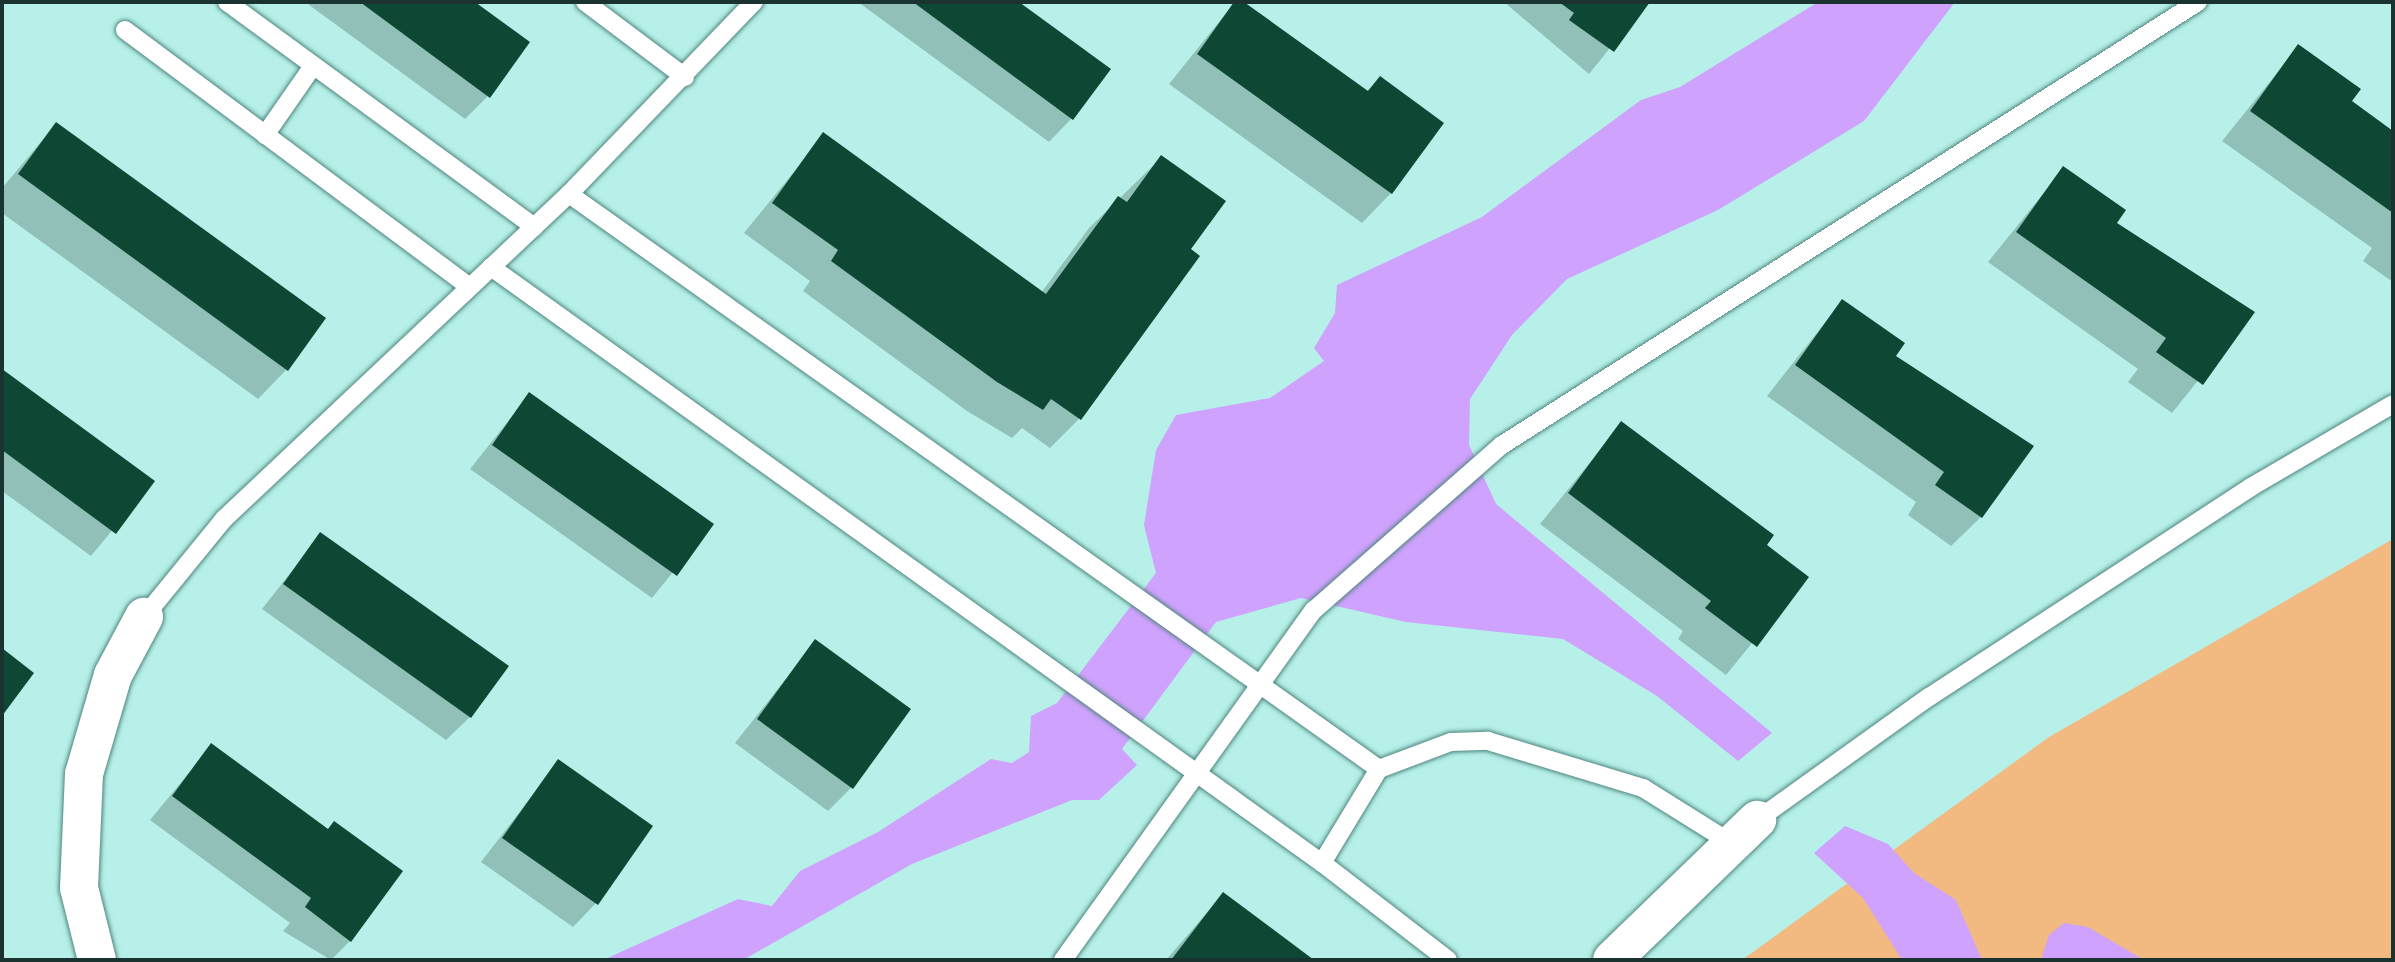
<!DOCTYPE html>
<style>
body{margin:0}
#map{position:relative;width:2395px;height:962px;overflow:hidden;background:#b6f0e8;font-family:Montserrat,sans-serif}
div>[style]{position:absolute}
.green>*{inset:0;background:#f2b981}
.water>*{inset:0;background:#cfa2fe}
.shadow>*{inset:0;background:#0003}
.building>*{inset:0;background:#0e4835}
.roads{filter:drop-shadow(0 0 2px #4e857e) drop-shadow(0 0 2px #4e857e)}
.service>*{height:18px;margin:-9px;padding:0 9px;transform-origin:9px;border-radius:9px;background:#fff}
.minor>*{height:38px;margin:-19px;padding:0 19px;transform-origin:19px;border-radius:19px;background:#fff}
span{translate:-50% -50%;white-space:nowrap;text-align:center;line-height:1.15;-webkit-text-stroke:8px #c3fdf5;paint-order:stroke}
.frame{position:absolute;inset:0;border:4px solid #1b3330;pointer-events:none}
</style>
<div id="map">
<div class="green">
<i style="clip-path:polygon(2393px 539px,2393px 960px,1742px 960px,2049px 737px)"></i>
</div>
<div class="water">
<i style="clip-path:polygon(1818px 2px,1955px 2px,1864px 121px,1718px 210px,1567px 279px,1512px 335px,1470px 399px,1469px 445px,1496px 504px,1772px 733px,1738px 761px,1657px 696px,1563px 639px,1406px 622px,1301px 598px,1216px 622px,1122px 749px,1137px 765px,1099px 800px,1072px 800px,912px 864px,743px 960px,603px 960px,738px 899px,772px 906px,800px 871px,878px 832px,991px 759px,1012px 763px,1029px 752px,1031px 716px,1057px 703px,1156px 573px,1144px 525px,1156px 450px,1176px 415px,1270px 398px,1324px 361px,1314px 348px,1335px 313px,1337px 285px,1482px 217px,1641px 100px,1680px 87px)"></i>
<i style="clip-path:polygon(1845px 826px,1888px 844px,1914px 873px,1956px 900px,1982px 960px,1902px 960px,1863px 898px,1814px 853px)"></i>
<i style="clip-path:polygon(2064px 923px,2088px 927px,2144px 960px,2041px 960px,2049px 935px)"></i>
</div>
<div class="shadow">
<i style="clip-path:polygon(305px 2px,471px 2px,488px 96px,465px 119px)"></i>
<i style="clip-path:polygon(858px 2px,1015px 2px,1072px 118px,1049px 142px)"></i>
<i style="clip-path:polygon(1235px 2px,1366px 92px,1380px 79px,1391px 193px,1362px 223px,1169px 84px)"></i>
<i style="clip-path:polygon(1504px 2px,1647px 2px,1589px 74px)"></i>
<i style="clip-path:polygon(2298px 47px,2349px 102px,2393px 131px,2393px 282px,2363px 261px,2372px 248px,2222px 141px)"></i>
<i style="clip-path:polygon(56px 124px,287px 369px,258px 399px,2px 213px,2px 188px)"></i>
<i style="clip-path:polygon(824px 135px,1041px 293px,1089px 228px,1162px 157px,1188px 249px,1079px 419px,1050px 448px,1022px 428px,1012px 438px,967px 411px,803px 291px,810px 281px,744px 233px)"></i>
<i style="clip-path:polygon(2064px 168px,2114px 223px,2252px 313px,2172px 413px,2128px 382px,2138px 369px,1988px 262px)"></i>
<i style="clip-path:polygon(1842px 301px,1893px 356px,1981px 517px,1951px 546px,1908px 515px,1916px 502px,1767px 396px)"></i>
<i style="clip-path:polygon(2px 371px,152px 482px,91px 556px,2px 491px)"></i>
<i style="clip-path:polygon(529px 395px,711px 525px,652px 598px,470px 469px)"></i>
<i style="clip-path:polygon(1621px 424px,1806px 577px,1726px 675px,1678px 639px,1683px 631px,1540px 524px)"></i>
<i style="clip-path:polygon(321px 534px,470px 717px,446px 740px,262px 609px)"></i>
<i style="clip-path:polygon(815px 642px,851px 788px,828px 811px,735px 743px)"></i>
<i style="clip-path:polygon(211px 746px,350px 941px,331px 960px,283px 931px,290px 923px,150px 820px)"></i>
<i style="clip-path:polygon(558px 762px,596px 903px,573px 927px,481px 862px)"></i>
<i style="clip-path:polygon(1223px 894px,1311px 960px,1166px 960px)"></i>
</div>
<div class="building">
<i style="clip-path:polygon(360px 2px,475px 2px,530px 42px,490px 98px)"></i>
<i style="clip-path:polygon(913px 2px,1019px 2px,1111px 69px,1073px 120px)"></i>
<i style="clip-path:polygon(1234px 2px,1244px 2px,1368px 91px,1380px 76px,1444px 123px,1392px 194px,1197px 54px)"></i>
<i style="clip-path:polygon(1559px 2px,1650px 2px,1614px 52px,1569px 20px,1574px 13px)"></i>
<i style="clip-path:polygon(2298px 44px,2361px 89px,2352px 101px,2393px 131px,2393px 213px,2250px 111px)"></i>
<i style="clip-path:polygon(56px 122px,326px 318px,288px 371px,18px 174px)"></i>
<i style="clip-path:polygon(823px 132px,1046px 294px,1118px 196px,1127px 202px,1161px 155px,1226px 201px,1191px 249px,1200px 256px,1081px 420px,1051px 399px,1043px 410px,997px 382px,831px 261px,838px 250px,772px 203px)"></i>
<i style="clip-path:polygon(2063px 166px,2126px 210px,2117px 223px,2255px 312px,2203px 385px,2156px 352px,2166px 338px,2016px 232px)"></i>
<i style="clip-path:polygon(1842px 299px,1905px 343px,1896px 356px,2034px 446px,1982px 518px,1935px 485px,1944px 472px,1795px 365px)"></i>
<i style="clip-path:polygon(2px 369px,155px 481px,116px 534px,2px 450px)"></i>
<i style="clip-path:polygon(529px 392px,714px 524px,677px 576px,492px 445px)"></i>
<i style="clip-path:polygon(1621px 421px,1774px 535px,1767px 545px,1809px 577px,1757px 647px,1705px 608px,1711px 601px,1568px 493px)"></i>
<i style="clip-path:polygon(320px 532px,509px 666px,471px 718px,283px 584px)"></i>
<i style="clip-path:polygon(815px 639px,911px 709px,853px 789px,757px 719px)"></i>
<i style="clip-path:polygon(2px 648px,34px 673px,2px 716px)"></i>
<i style="clip-path:polygon(211px 743px,328px 829px,334px 821px,403px 871px,351px 942px,305px 907px,311px 898px,172px 796px)"></i>
<i style="clip-path:polygon(558px 759px,653px 826px,598px 905px,502px 838px)"></i>
<i style="clip-path:polygon(1223px 892px,1314px 960px,1171px 960px)"></i>
</div>
<div class="roads">
<div class="service">
<i style="left:227px;top:2px;width:381px;rotate:36.2deg"></i>
<i style="left:585px;top:2px;width:125px;rotate:36.9deg"></i>
<i style="left:125px;top:30px;width:430px;rotate:36.7deg"></i>
<i style="left:265px;top:135px;width:84px;rotate:-55.2deg"></i>
<i style="left:569px;top:194px;width:993px;rotate:35.37deg"></i>
<i style="left:491px;top:267px;width:1023px;rotate:35.65deg"></i>
<i style="left:144px;top:617px;width:127px;rotate:-50.8deg"></i>
<i style="left:224px;top:519px;width:474px;rotate:-43.3deg"></i>
<i style="left:569px;top:194px;width:267px;rotate:-46.1deg"></i>
<i style="left:1757px;top:820px;width:211px;rotate:-35.6deg"></i>
<i style="left:1929px;top:697px;width:384px;rotate:-33.1deg"></i>
<i style="left:2251px;top:487px;width:164px;rotate:-30.3deg"></i>
<i style="left:1063px;top:960px;width:431px;rotate:-54.4deg"></i>
<i style="left:1314px;top:610px;width:250px;rotate:-41.3deg"></i>
<i style="left:1502px;top:445px;width:825px;rotate:-32.48deg"></i>
<i style="left:1448px;top:960px;width:159px;rotate:-142.4deg"></i>
<i style="left:1322px;top:863px;width:110px;rotate:-58.8deg"></i>
<i style="left:1379px;top:769px;width:77px;rotate:-20.6deg"></i>
<i style="left:1451px;top:742px;width:37px;rotate:-2deg"></i>
<i style="left:1488px;top:741px;width:162px;rotate:16.9deg"></i>
<i style="left:1643px;top:788px;width:104px;rotate:32deg"></i>
</div>
<div class="minor">
<i style="left:97px;top:960px;width:74px;rotate:-104deg"></i>
<i style="left:79px;top:888px;width:114px;rotate:-87.5deg"></i>
<i style="left:84px;top:774px;width:103px;rotate:-73.7deg"></i>
<i style="left:113px;top:675px;width:66px;rotate:-61.9deg"></i>
<i style="left:1612px;top:960px;width:202px;rotate:-44deg"></i>
</div>
</div>
<div class="frame"></div>
</div>
